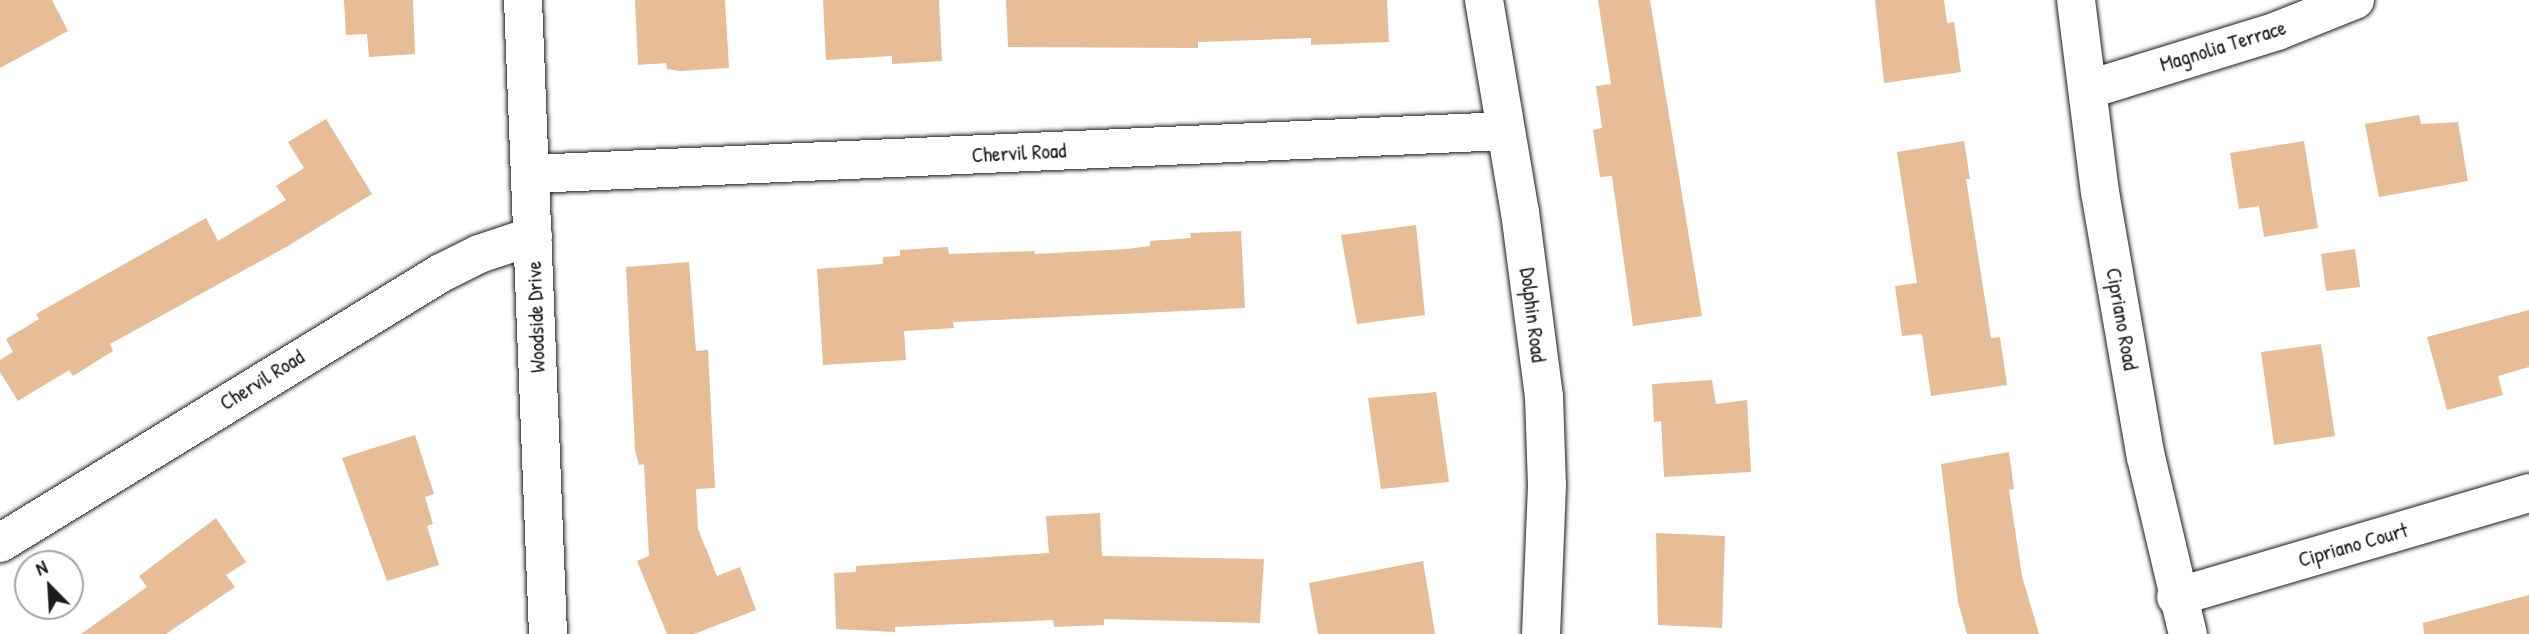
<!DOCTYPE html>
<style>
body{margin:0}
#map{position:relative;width:2529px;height:634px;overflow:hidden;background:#fff;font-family:"Patrick Hand",sans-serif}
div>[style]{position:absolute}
.building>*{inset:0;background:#e6bd97}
.roads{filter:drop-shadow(0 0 2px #1c1c1c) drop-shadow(0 0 2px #1c1c1c)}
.minor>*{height:38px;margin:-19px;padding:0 19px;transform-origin:19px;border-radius:19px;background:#fff}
.tertiary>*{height:38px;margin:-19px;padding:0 19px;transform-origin:19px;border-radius:19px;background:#fff}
span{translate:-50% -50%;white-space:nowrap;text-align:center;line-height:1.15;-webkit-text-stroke:6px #fff;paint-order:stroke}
.street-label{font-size:21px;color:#1c1c1c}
.north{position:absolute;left:14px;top:550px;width:70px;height:70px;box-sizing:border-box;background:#fff;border:2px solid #a4a4a4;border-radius:50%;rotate:336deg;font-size:19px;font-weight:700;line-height:28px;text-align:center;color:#1c1c1c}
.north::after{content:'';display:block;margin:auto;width:24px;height:32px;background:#1c1c1c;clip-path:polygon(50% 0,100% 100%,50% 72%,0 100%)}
</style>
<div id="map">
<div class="building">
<i style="clip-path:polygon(0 0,52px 0,68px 31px,0 68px)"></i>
<i style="clip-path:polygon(344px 0,413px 0,415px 54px,369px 57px,367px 34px,346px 35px)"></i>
<i style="clip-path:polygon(635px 0,725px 0,729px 68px,680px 71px,667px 69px,666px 63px,638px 65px)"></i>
<i style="clip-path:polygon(823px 0,939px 0,942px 61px,892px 64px,892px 56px,826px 60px)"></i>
<i style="clip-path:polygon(1006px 0,1387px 0,1389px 42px,1311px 45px,1311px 38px,1198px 42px,1198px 48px,1008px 47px)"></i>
<i style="clip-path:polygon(1598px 0,1650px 0,1702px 316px,1633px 326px,1612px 176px,1600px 177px,1593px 130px,1602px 128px,1596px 86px,1611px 84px)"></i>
<i style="clip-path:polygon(1875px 0,1944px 0,1947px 23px,1954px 22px,1961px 72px,1884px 83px)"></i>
<i style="clip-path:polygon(2419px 115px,2421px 124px,2458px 122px,2468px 181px,2379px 197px,2365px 124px)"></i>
<i style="clip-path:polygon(326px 119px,372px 194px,288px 246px,110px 344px,113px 351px,73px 376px,69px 370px,18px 401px,0 372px,0 360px,13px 352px,6px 339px,39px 319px,36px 314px,206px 218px,218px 241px,286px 200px,276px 186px,304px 168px,288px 142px)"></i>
<i style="clip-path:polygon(1964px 141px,1970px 179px,1966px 179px,1991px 338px,2000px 337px,2007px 385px,1931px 396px,1922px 334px,1902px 336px,1895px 286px,1917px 283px,1897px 152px)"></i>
<i style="clip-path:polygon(2304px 141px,2318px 228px,2264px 237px,2259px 206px,2239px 209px,2230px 153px)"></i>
<i style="clip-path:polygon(1416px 225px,1425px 315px,1357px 324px,1341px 235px)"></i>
<i style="clip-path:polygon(1241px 231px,1245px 308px,953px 322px,954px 328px,904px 331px,906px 360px,823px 365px,817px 269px,883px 264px,883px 257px,900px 256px,900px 250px,948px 247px,949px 254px,1034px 251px,1035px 254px,1127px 249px,1150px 246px,1150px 241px,1191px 238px,1190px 233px)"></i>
<i style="clip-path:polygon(2355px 249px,2360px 287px,2326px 291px,2321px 254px)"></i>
<i style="clip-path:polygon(689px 262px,696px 351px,708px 350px,715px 488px,696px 489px,698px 529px,717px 576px,740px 567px,756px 610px,694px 634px,667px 634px,637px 561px,649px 556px,644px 464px,639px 465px,635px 450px,626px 267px)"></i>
<i style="clip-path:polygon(2529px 310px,2529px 367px,2498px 376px,2503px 395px,2447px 410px,2427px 337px)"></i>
<i style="clip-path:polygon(2321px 344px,2335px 436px,2274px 445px,2261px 352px)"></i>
<i style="clip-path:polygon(1712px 380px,1716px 404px,1747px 400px,1751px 472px,1664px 477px,1661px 421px,1654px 422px,1652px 384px)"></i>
<i style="clip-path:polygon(1436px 392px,1449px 482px,1381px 489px,1368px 398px)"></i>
<i style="clip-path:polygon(415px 435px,434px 494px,425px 497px,433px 524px,427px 526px,439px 565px,387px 581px,342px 458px)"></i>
<i style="clip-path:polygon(2009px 452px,2014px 489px,2009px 490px,2022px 576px,2039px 634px,1967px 634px,1958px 602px,1941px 464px)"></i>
<i style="clip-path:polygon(1100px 513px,1102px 556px,1264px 559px,1260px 623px,1104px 619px,1104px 625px,1054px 627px,1053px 620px,895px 627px,895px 632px,836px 629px,834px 573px,856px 572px,856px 566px,1049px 553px,1046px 516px)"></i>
<i style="clip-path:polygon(216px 518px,246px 562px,226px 575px,235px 587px,166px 634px,81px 634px,147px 587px,139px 576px)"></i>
<i style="clip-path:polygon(1656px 533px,1725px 536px,1722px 628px,1658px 625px)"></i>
<i style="clip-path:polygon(1423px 561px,1435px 634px,1318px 634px,1309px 583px)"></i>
<i style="clip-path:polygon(2529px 595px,2529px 634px,2424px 634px,2423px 623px)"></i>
</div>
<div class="roads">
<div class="minor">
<i style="left:523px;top:0;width:634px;rotate:87.74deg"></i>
<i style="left:1484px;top:0;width:215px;rotate:80.4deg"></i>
<i style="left:1520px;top:212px;width:186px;rotate:82.6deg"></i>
<i style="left:1544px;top:396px;width:89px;rotate:88.1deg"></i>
<i style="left:1547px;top:485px;width:149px;rotate:92.3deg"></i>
<i style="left:2090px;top:89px;width:196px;rotate:-17.2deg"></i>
<i style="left:2277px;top:31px;width:84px;rotate:-21.7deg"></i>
<i style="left:532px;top:174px;width:974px;rotate:-2.53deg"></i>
<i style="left:0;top:543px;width:517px;rotate:-31.48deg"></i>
<i style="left:441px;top:273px;width:42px;rotate:-26.6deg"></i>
<i style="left:479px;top:254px;width:57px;rotate:-18.4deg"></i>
<i style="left:2176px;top:597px;width:368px;rotate:-16.4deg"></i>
</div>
<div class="tertiary">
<i style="left:2076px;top:0;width:193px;rotate:82.9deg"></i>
<i style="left:2100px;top:192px;width:269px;rotate:80.2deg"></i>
<i style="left:2146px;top:457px;width:182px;rotate:76.7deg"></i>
</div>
</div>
<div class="street-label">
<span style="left:2223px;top:46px;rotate:-17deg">Magnolia Terrace</span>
<span style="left:1019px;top:153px;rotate:-3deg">Chervil Road</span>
<span style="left:1533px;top:315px;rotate:83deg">Dolphin Road</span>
<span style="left:536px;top:317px;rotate:-92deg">Woodside Drive</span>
<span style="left:2122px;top:319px;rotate:80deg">Cipriano Road</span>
<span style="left:262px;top:380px;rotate:-32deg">Chervil Road</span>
<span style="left:2353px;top:545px;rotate:-16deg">Cipriano Court</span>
</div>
<div class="north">N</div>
</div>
